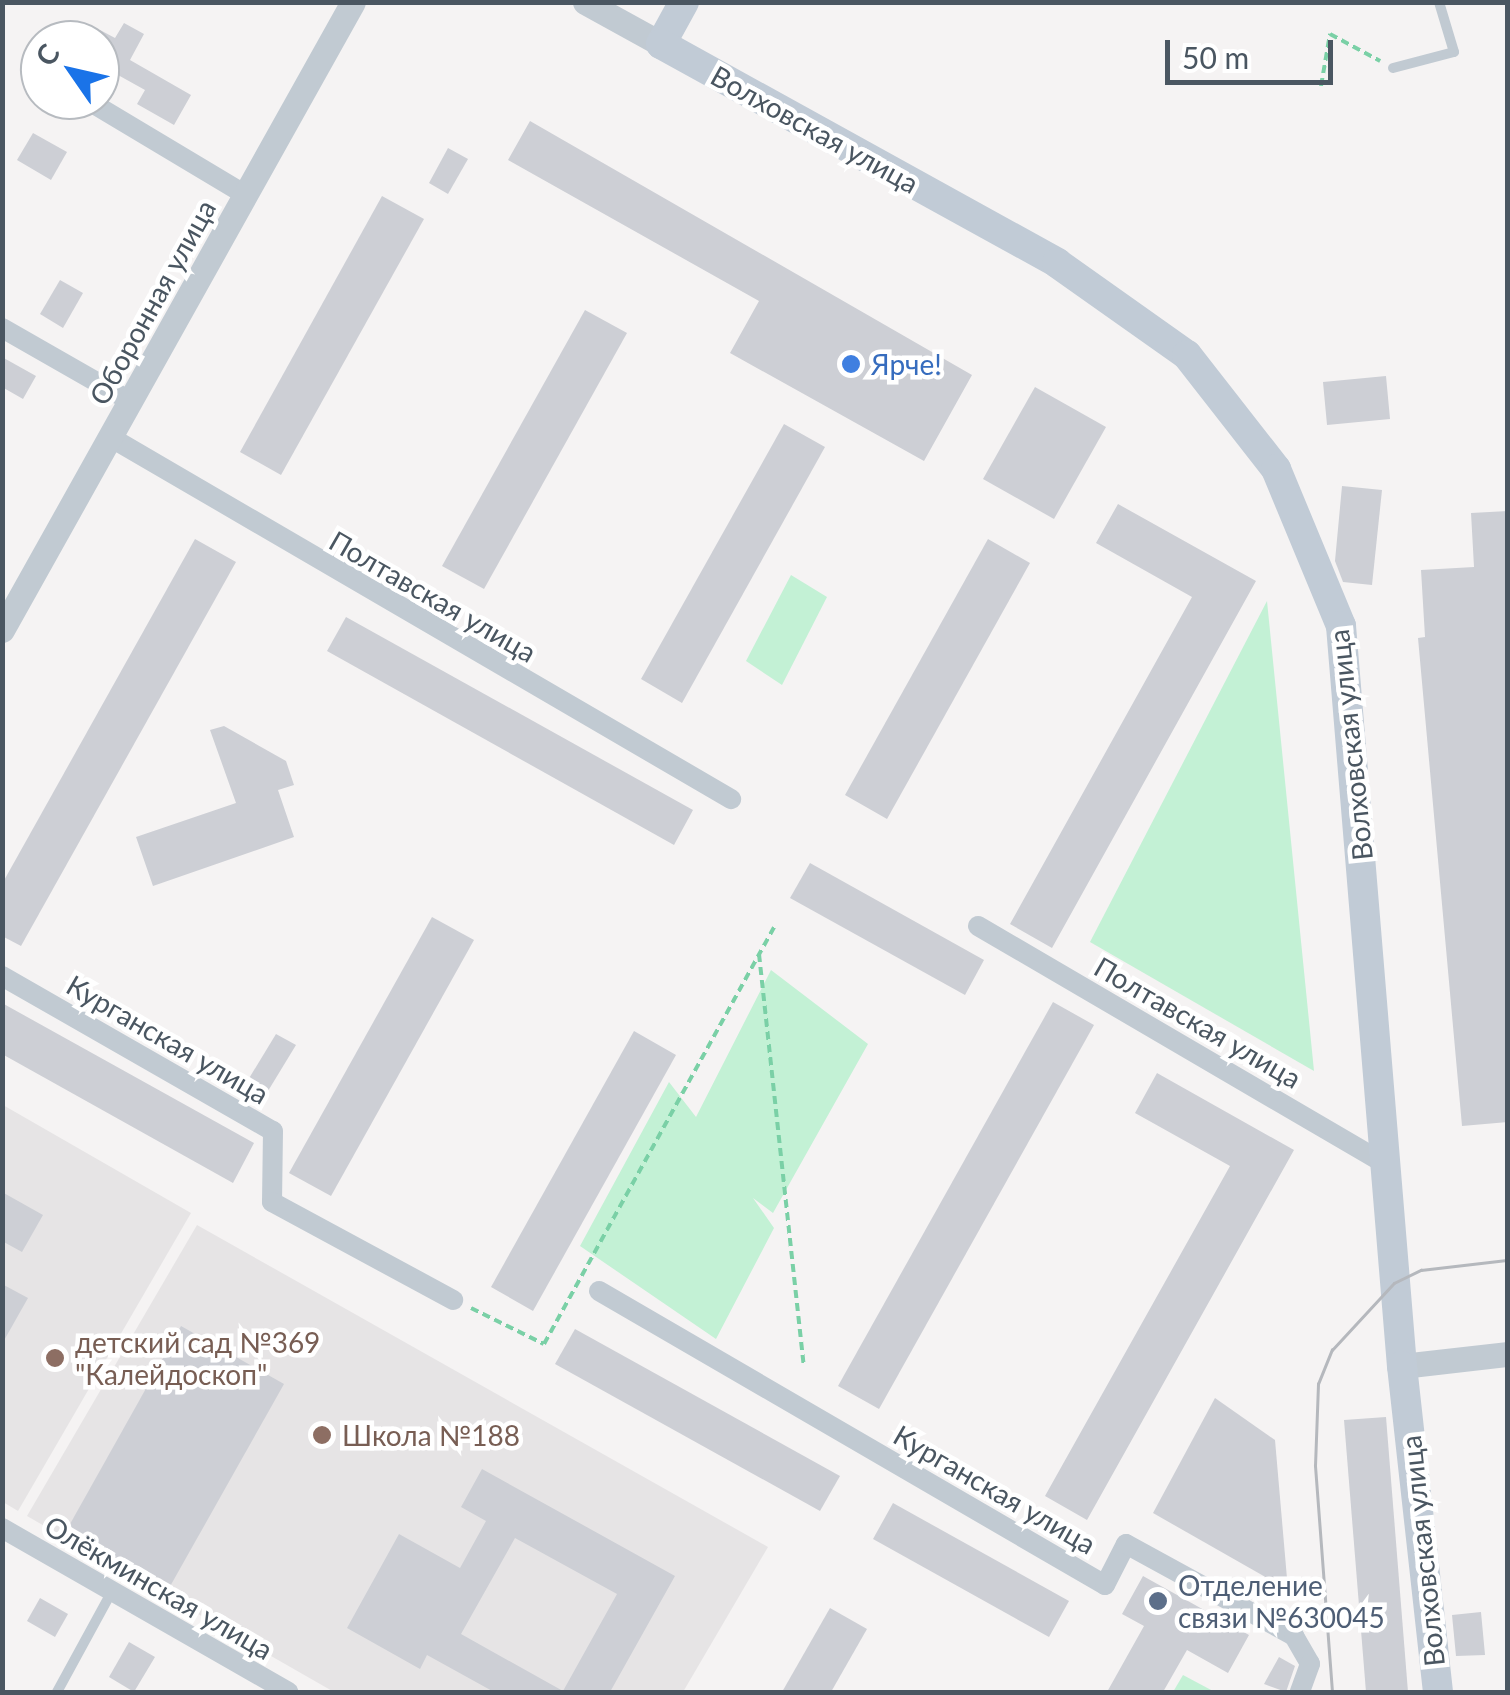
<!DOCTYPE html>
<meta charset="utf-8">
<style>
body{margin:0}
#map{position:relative;width:1510px;height:1695px;overflow:hidden;background:#f5f3f3;font-family:Lato,sans-serif}
div>[style]{position:absolute}
.education>*{inset:0;background:#e6e4e5}
.green>*{inset:0;background:#c3f1d5}
.building>*{inset:0;background:#cdcfd5}
.path>*{height:4px;margin-top:-2px;transform-origin:0;background:repeating-linear-gradient(90deg,#7ad0a6 0 8px,transparent 0 13px)}
.service>*{height:10px;margin:-5px;padding:0 5px;transform-origin:5px;border-radius:5px;background:#c1cad2}
.minor>*{height:20px;margin:-10px;padding:0 10px;transform-origin:10px;border-radius:10px;background:#c1cad2}
.tertiary>*{height:25px;margin:-12.5px;padding:0 12.5px;transform-origin:12.5px;border-radius:12.5px;background:#c1cad2}
.secondary>*{height:30px;margin:-15px;padding:0 15px;transform-origin:15px;border-radius:15px;background:#c1cbd6}
.tram>*{height:2.5px;margin:-1.25px;padding:0 1.25px;transform-origin:1.25px;border-radius:1.25px;background:#b5b8bd}
.dots>*{width:28px;height:28px;translate:-50% -50%;box-sizing:border-box;border:5px solid #fff;border-radius:50%}
span{translate:-50% -50%;white-space:nowrap;text-align:center;line-height:1.15;-webkit-text-stroke:9px #fff;paint-order:stroke}
.street-label{font-size:28px;color:#4a5661}
.shop-label{font-size:28px;color:#366cbe}
.left{translate:0 -50%;text-align:left}
.education-label{font-size:28px;color:#785e54}
.service-label{font-size:28px;color:#4e5e75}
.frame{position:absolute;inset:0;border:5px solid #4a5661;pointer-events:none}
.north{position:absolute;left:20px;top:20px;width:100px;height:100px;box-sizing:border-box;background:#fff;border:2px solid #b7bbc0;border-radius:50%;rotate:304deg;font-size:28px;font-weight:700;line-height:40px;text-align:center;color:#4a5661}
.north::after{content:'';display:block;margin:auto;width:35px;height:45px;background:#1a73e8;clip-path:polygon(50% 0,100% 100%,50% 72%,0 100%)}
.scale{position:absolute;left:1165px;top:40px;width:168px;height:45px;box-sizing:border-box;border:5px solid #4a5661;border-top:0;padding-left:12px;font-size:30px;line-height:35px;white-space:nowrap;color:#4a5661;-webkit-text-stroke:8px #fff;paint-order:stroke}
</style>
<div id="map">
<div class="education">
<i style="clip-path:polygon(3px 1105px,191px 1213px,18px 1511px,3px 1502px)"></i>
<i style="clip-path:polygon(197px 1225px,768px 1547px,683px 1692px,334px 1692px,27px 1516px)"></i>
</div>
<div class="green">
<i style="clip-path:polygon(791px 575px,827px 597px,782px 685px,746px 661px)"></i>
<i style="clip-path:polygon(1267px 601px,1314px 1071px,1090px 942px)"></i>
<i style="clip-path:polygon(771px 970px,868px 1044px,773px 1213px,753px 1198px,774px 1228px,716px 1339px,580px 1246px,669px 1082px,696px 1117px)"></i>
<i style="clip-path:polygon(1183px 1675px,1213px 1691px,1212px 1692px,1173px 1692px)"></i>
</div>
<div class="building">
<i style="clip-path:polygon(124px 23px,144px 34px,130px 60px,191px 95px,174px 125px,137px 104px,145px 90px,100px 65px,100px 30px,115px 38px)"></i>
<i style="clip-path:polygon(530px 121px,972px 375px,924px 461px,730px 353px,759px 301px,508px 160px)"></i>
<i style="clip-path:polygon(33px 133px,67px 152px,51px 180px,17px 160px)"></i>
<i style="clip-path:polygon(448px 148px,468px 159px,448px 194px,429px 183px)"></i>
<i style="clip-path:polygon(382px 196px,424px 219px,281px 475px,240px 452px)"></i>
<i style="clip-path:polygon(60px 280px,83px 293px,63px 328px,40px 314px)"></i>
<i style="clip-path:polygon(585px 310px,627px 333px,484px 589px,442px 566px)"></i>
<i style="clip-path:polygon(2px 357px,36px 376px,23px 399px,2px 387px)"></i>
<i style="clip-path:polygon(1386px 376px,1390px 419px,1327px 425px,1323px 382px)"></i>
<i style="clip-path:polygon(1035px 387px,1106px 427px,1054px 519px,983px 479px)"></i>
<i style="clip-path:polygon(784px 424px,825px 447px,682px 703px,641px 679px)"></i>
<i style="clip-path:polygon(1342px 486px,1382px 490px,1372px 585px,1343px 582px,1335px 561px)"></i>
<i style="clip-path:polygon(1118px 504px,1256px 581px,1052px 948px,1010px 924px,1192px 597px,1096px 543px)"></i>
<i style="clip-path:polygon(1508px 511px,1508px 1122px,1462px 1126px,1418px 638px,1425px 637px,1421px 570px,1474px 567px,1471px 513px)"></i>
<i style="clip-path:polygon(195px 539px,236px 562px,21px 946px,2px 936px,2px 884px)"></i>
<i style="clip-path:polygon(988px 539px,1030px 563px,887px 819px,845px 795px)"></i>
<i style="clip-path:polygon(346px 617px,693px 810px,674px 845px,327px 651px)"></i>
<i style="clip-path:polygon(224px 726px,286px 761px,294px 785px,278px 790px,294px 837px,153px 886px,136px 837px,236px 803px,210px 730px)"></i>
<i style="clip-path:polygon(810px 863px,984px 960px,965px 995px,790px 898px)"></i>
<i style="clip-path:polygon(432px 917px,474px 940px,331px 1196px,289px 1173px)"></i>
<i style="clip-path:polygon(1053px 1002px,1094px 1025px,879px 1409px,838px 1386px)"></i>
<i style="clip-path:polygon(2px 1003px,254px 1143px,233px 1183px,2px 1054px)"></i>
<i style="clip-path:polygon(634px 1031px,676px 1055px,533px 1311px,491px 1287px)"></i>
<i style="clip-path:polygon(276px 1034px,296px 1045px,268px 1091px,248px 1080px)"></i>
<i style="clip-path:polygon(1157px 1073px,1294px 1150px,1087px 1520px,1045px 1496px,1230px 1166px,1135px 1113px)"></i>
<i style="clip-path:polygon(2px 1192px,43px 1215px,22px 1252px,2px 1241px)"></i>
<i style="clip-path:polygon(2px 1284px,28px 1298px,2px 1344px)"></i>
<i style="clip-path:polygon(181px 1326px,284px 1384px,168px 1590px,65px 1533px)"></i>
<i style="clip-path:polygon(575px 1329px,840px 1476px,820px 1511px,555px 1364px)"></i>
<i style="clip-path:polygon(1215px 1398px,1275px 1440px,1288px 1590px,1153px 1513px)"></i>
<i style="clip-path:polygon(1386px 1417px,1408px 1692px,1366px 1692px,1344px 1420px)"></i>
<i style="clip-path:polygon(evenodd,482px 1469px,675px 1576px,610px 1692px,494px 1692px,427px 1655px,420px 1669px,347px 1628px,399px 1534px,460px 1568px,486px 1521px,461px 1507px,482px 1469px,515px 1538px,617px 1594px,563px 1691px,461px 1634px,515px 1538px)"></i>
<i style="clip-path:polygon(893px 1503px,1069px 1601px,1049px 1637px,873px 1539px)"></i>
<i style="clip-path:polygon(1143px 1576px,1249px 1635px,1228px 1673px,1187px 1650px,1163px 1692px,1107px 1692px,1144px 1626px,1122px 1614px)"></i>
<i style="clip-path:polygon(40px 1598px,68px 1614px,55px 1637px,27px 1621px)"></i>
<i style="clip-path:polygon(830px 1608px,867px 1629px,831px 1692px,782px 1692px)"></i>
<i style="clip-path:polygon(1481px 1612px,1485px 1655px,1456px 1656px,1452px 1615px)"></i>
<i style="clip-path:polygon(129px 1642px,155px 1657px,134px 1692px,109px 1677px)"></i>
<i style="clip-path:polygon(1279px 1657px,1295px 1666px,1286px 1692px,1264px 1684px)"></i>
</div>
<div class="path">
<i style="left:1321px;top:86px;width:53px;rotate:-80.2deg"></i>
<i style="left:1330px;top:34px;width:57px;rotate:28.4deg"></i>
<i style="left:759px;top:954px;width:414px;rotate:83.8deg"></i>
<i style="left:471px;top:1308px;width:81px;rotate:26.3deg"></i>
<i style="left:544px;top:1344px;width:476px;rotate:-61.1deg"></i>
</div>
<div class="service">
<i style="left:1393px;top:68px;width:63px;rotate:-14.7deg"></i>
<i style="left:1454px;top:52px;width:52px;rotate:-106.7deg"></i>
<i style="left:57px;top:1692px;width:115px;rotate:-61.4deg"></i>
</div>
<div class="minor">
<i style="left:87px;top:100px;width:185px;rotate:30.9deg"></i>
<i style="left:2px;top:328px;width:147px;rotate:29.7deg"></i>
<i style="left:110px;top:437px;width:719px;rotate:30.24deg"></i>
<i style="left:978px;top:926px;width:476px;rotate:30.3deg"></i>
<i style="left:2px;top:976px;width:312px;rotate:29.8deg"></i>
<i style="left:273px;top:1131px;width:71px;rotate:90.8deg"></i>
<i style="left:272px;top:1202px;width:206px;rotate:28.4deg"></i>
<i style="left:599px;top:1291px;width:585px;rotate:30.16deg"></i>
<i style="left:1105px;top:1585px;width:46px;rotate:-62.9deg"></i>
<i style="left:1126px;top:1544px;width:192px;rotate:28.7deg"></i>
<i style="left:1294px;top:1636px;width:32px;rotate:60deg"></i>
<i style="left:1310px;top:1664px;width:30px;rotate:110deg"></i>
<i style="left:2px;top:1528px;width:330px;rotate:29.8deg"></i>
</div>
<div class="tertiary">
<i style="left:585px;top:2px;width:87px;rotate:28.9deg"></i>
<i style="left:2px;top:630px;width:719px;rotate:-60.8deg"></i>
<i style="left:1402px;top:1366px;width:107px;rotate:-6.5deg"></i>
</div>
<div class="secondary">
<i style="left:684px;top:2px;width:48px;rotate:118.7deg"></i>
<i style="left:661px;top:44px;width:453px;rotate:28.9deg"></i>
<i style="left:1057px;top:263px;width:159px;rotate:35.3deg"></i>
<i style="left:1187px;top:355px;width:145px;rotate:52deg"></i>
<i style="left:1276px;top:469px;width:170px;rotate:67.5deg"></i>
<i style="left:1341px;top:626px;width:743px;rotate:85.29deg"></i>
<i style="left:1402px;top:1366px;width:328px;rotate:83.7deg"></i>
</div>
<div class="tram">
<i style="left:1332px;top:1692px;width:227px;rotate:-94.3deg"></i>
<i style="left:1315px;top:1466px;width:82px;rotate:-87.9deg"></i>
<i style="left:1318px;top:1384px;width:37px;rotate:-68deg"></i>
<i style="left:1332px;top:1350px;width:91px;rotate:-47.2deg"></i>
<i style="left:1394px;top:1283px;width:30px;rotate:-26deg"></i>
<i style="left:1421px;top:1270px;width:88px;rotate:-6.6deg"></i>
</div>
<div class="dots">
<i style="left:851px;top:364px;background:#3f7fe0"></i>
<i style="left:55px;top:1358px;background:#8d6e63"></i>
<i style="left:322px;top:1435px;background:#8d6e63"></i>
<i style="left:1158px;top:1601px;background:#5c6f8a"></i>
</div>
<div class="street-label">
<span style="left:815px;top:129px;rotate:29deg">Волховская улица</span>
<span style="left:152px;top:302px;rotate:-61deg">Оборонная улица</span>
<span style="left:433px;top:596px;rotate:30deg">Полтавская улица</span>
<span style="left:1350px;top:745px;rotate:-96deg">Волховская улица</span>
<span style="left:1198px;top:1022px;rotate:30deg">Полтавская улица</span>
<span style="left:168px;top:1039px;rotate:30deg">Курганская улица</span>
<span style="left:995px;top:1489px;rotate:30deg">Курганская улица</span>
<span style="left:1422px;top:1551px;rotate:-96deg">Волховская улица</span>
<span style="left:159px;top:1587px;rotate:30deg">Олёкминская улица</span>
</div>
<div class="shop-label">
<span class="left" style="left:871px;top:364px">Ярче!</span>
</div>
<div class="education-label">
<span class="left" style="left:75px;top:1358px">детский сад №369<br>"Калейдоскоп"</span>
<span class="left" style="left:342px;top:1435px">Школа №188</span>
</div>
<div class="service-label">
<span class="left" style="left:1178px;top:1601px">Отделение<br>связи №630045</span>
</div>
<div class="frame"></div>
<div class="north">С</div>
<div class="scale">50 m</div>
</div>
